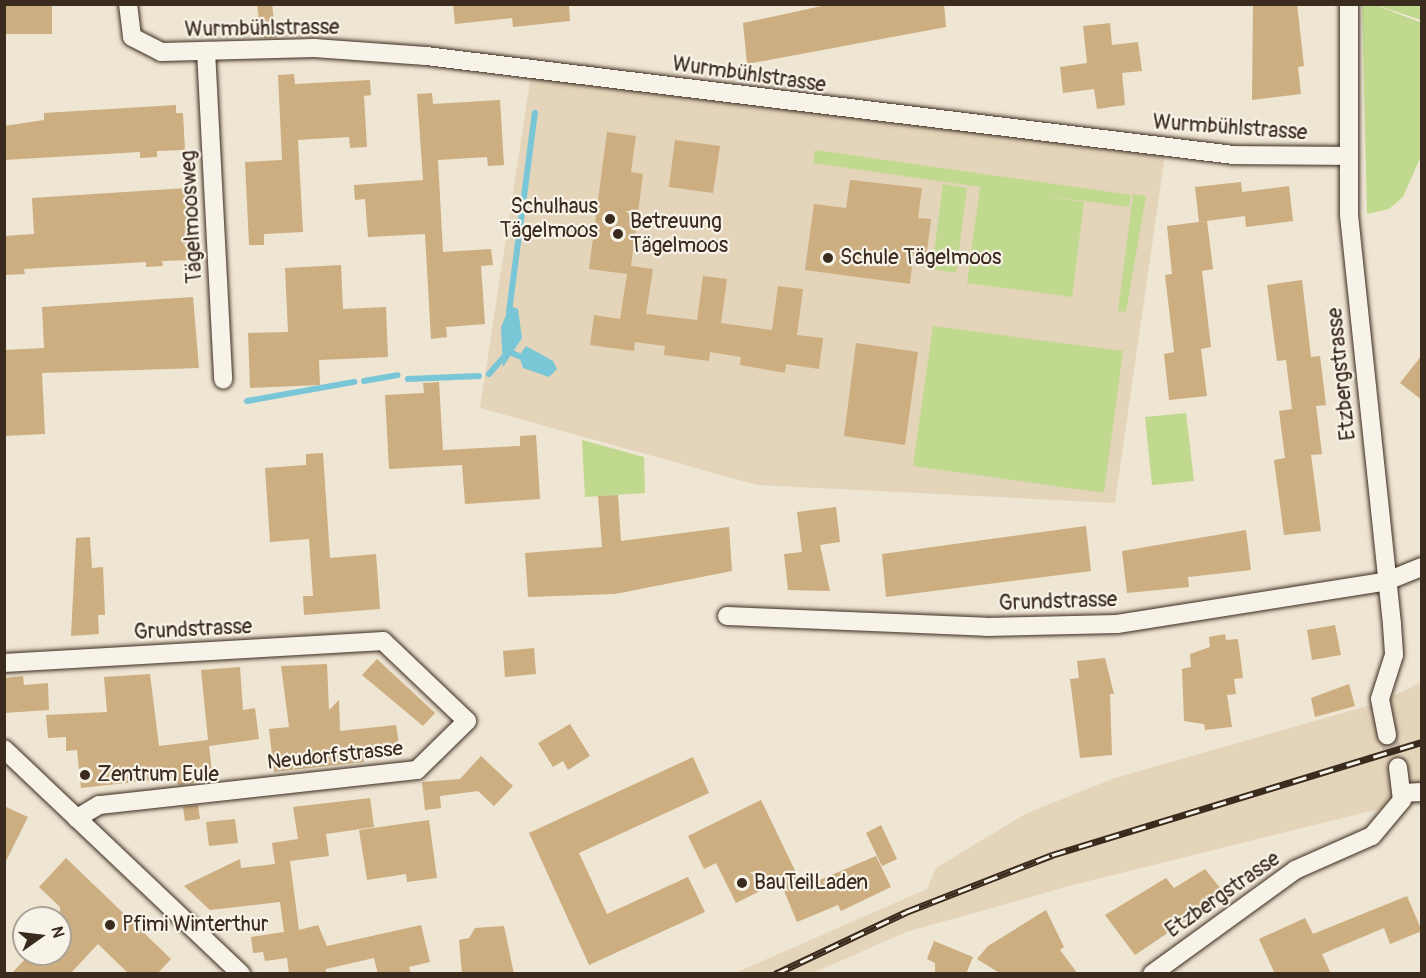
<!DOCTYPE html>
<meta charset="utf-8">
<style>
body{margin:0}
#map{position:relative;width:1426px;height:978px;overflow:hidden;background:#eee5d3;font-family:Pangolin,sans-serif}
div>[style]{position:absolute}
.built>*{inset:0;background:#e4d4ba}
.green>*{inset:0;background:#c1d98f}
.water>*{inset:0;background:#79c6d7}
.stream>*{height:6px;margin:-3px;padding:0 3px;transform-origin:3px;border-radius:3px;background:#79c6d7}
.building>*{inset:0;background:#ccae80}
.street-tunnel>*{height:18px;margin-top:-9px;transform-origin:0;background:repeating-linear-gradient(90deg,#cac0af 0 18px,transparent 0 27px)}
.roads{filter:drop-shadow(0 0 2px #3b2a1e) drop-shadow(0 0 2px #3b2a1e)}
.street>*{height:18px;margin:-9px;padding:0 9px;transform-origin:9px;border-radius:9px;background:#f7f3e8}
.rail>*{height:7px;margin-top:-3.5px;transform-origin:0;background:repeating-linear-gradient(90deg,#f7f3e8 0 14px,#3b2a1e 0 28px);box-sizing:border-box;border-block:2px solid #3b2a1e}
.dots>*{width:16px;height:16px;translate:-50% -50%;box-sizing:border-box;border:3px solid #f7f3e8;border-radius:50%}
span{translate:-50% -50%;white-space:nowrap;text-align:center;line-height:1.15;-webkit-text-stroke:4.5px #f7f3e8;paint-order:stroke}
.street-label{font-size:21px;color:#3b2a1e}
.poi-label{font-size:21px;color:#3b2a1e}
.right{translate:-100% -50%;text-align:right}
.left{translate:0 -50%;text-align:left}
.frame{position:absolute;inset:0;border:6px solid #3b2a1e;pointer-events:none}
.north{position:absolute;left:12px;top:906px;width:60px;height:60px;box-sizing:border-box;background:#f7f3e8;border:2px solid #aca397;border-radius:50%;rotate:76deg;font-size:16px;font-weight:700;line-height:24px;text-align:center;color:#3b2a1e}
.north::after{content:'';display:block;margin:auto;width:21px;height:27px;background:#3b2a1e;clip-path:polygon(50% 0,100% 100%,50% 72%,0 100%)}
</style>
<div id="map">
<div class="built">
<i style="clip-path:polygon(532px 69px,1166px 148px,1115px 503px,757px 485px,480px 408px)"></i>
<i style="clip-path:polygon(1421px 682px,1421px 792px,1396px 811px,1383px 808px,1069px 886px,906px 932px,813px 973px,733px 974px,927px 889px,936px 868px,1025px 814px,1112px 779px,1381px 702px)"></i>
</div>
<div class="green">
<i style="clip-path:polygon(1362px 5px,1375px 5px,1422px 23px,1421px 156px,1403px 197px,1389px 209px,1367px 214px)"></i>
<i style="clip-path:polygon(1376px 5px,1421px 5px,1421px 20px)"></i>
<i style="clip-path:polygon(815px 150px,1131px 195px,1129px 207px,1039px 195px,1084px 202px,1072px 297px,967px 283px,980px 187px,813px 163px)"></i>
<i style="clip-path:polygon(943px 184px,967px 188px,956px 273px,932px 269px)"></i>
<i style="clip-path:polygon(1133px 194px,1146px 196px,1126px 312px,1118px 311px)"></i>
<i style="clip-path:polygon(933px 326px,1123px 351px,1104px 493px,913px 466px)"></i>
<i style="clip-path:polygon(1186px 413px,1194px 481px,1152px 485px,1145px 417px)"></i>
<i style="clip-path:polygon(582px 440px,644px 457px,645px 493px,585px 497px)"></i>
</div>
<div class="water">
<i style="clip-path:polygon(510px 306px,518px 309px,522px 338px,503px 367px,501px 327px)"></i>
<i style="clip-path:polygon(526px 346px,553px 361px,557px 369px,549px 377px,523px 368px,519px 356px)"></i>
</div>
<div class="stream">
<i style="left:509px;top:312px;width:201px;rotate:-82.6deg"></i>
<i style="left:507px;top:351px;width:13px;rotate:23deg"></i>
<i style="left:489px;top:374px;width:23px;rotate:-49deg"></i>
<i style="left:408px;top:379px;width:71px;rotate:-2.4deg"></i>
<i style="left:364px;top:381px;width:34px;rotate:-10deg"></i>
<i style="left:247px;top:401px;width:109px;rotate:-10.1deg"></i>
</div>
<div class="building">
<i style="clip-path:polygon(4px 4px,52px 4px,52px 34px,4px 34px)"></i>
<i style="clip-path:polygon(257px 4px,272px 4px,276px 38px,261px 38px)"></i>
<i style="clip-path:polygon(453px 4px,569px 4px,570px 21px,513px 27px,512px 18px,455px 24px)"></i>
<i style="clip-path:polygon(831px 4px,944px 4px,946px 27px,747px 64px,743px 23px)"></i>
<i style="clip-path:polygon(1253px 4px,1297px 4px,1304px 66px,1298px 67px,1301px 94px,1252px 100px)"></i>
<i style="clip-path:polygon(1110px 23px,1112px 45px,1138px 42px,1142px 71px,1122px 73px,1125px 105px,1097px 109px,1094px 89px,1063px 93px,1060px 67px,1087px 63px,1083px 26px)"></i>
<i style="clip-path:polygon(294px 74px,295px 84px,370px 80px,371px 95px,364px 96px,367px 147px,350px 148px,349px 137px,298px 140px,303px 232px,264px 234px,264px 245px,249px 245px,245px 162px,282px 160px,278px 75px)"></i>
<i style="clip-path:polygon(432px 93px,433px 104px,500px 100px,504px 165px,488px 166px,487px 157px,438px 160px,443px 252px,491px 249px,493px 265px,481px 266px,485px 324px,446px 327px,447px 337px,431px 339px,425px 234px,368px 237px,365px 199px,355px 200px,354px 185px,423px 180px,417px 94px)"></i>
<i style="clip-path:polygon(176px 105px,176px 113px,183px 113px,185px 150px,157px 151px,157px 157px,140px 158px,140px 152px,4px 160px,4px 126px,44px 120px,44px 113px)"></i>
<i style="clip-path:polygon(607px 132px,636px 136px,631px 172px,643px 174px,631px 266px,653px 269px,646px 314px,697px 320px,703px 276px,727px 279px,721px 323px,772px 330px,778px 286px,803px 289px,797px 335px,823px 338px,819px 369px,786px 364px,785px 373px,740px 365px,741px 357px,710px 352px,709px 361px,664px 355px,665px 346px,635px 342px,634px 351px,590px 345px,594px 315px,620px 319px,627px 274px,589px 269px)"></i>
<i style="clip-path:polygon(675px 140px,720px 146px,713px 193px,669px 187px)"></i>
<i style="clip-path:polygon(850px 180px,922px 188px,918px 218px,931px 219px,926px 259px,913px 257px,910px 284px,805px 270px,814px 204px,846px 208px)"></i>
<i style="clip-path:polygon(1241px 182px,1242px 192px,1289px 186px,1293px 221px,1246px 227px,1245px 216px,1199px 222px,1195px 187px)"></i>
<i style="clip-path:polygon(187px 188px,191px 260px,162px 261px,163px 266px,146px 267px,146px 262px,24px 269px,25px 274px,4px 275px,4px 236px,34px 234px,32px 198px)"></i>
<i style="clip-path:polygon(1207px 221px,1213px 269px,1202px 271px,1211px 347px,1201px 349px,1207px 396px,1169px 400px,1164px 354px,1174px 352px,1165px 275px,1172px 274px,1167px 226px)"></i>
<i style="clip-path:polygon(341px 265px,343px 309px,386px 307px,388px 357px,319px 360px,320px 385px,250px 388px,248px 333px,288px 332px,285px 268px)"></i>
<i style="clip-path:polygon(1302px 280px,1311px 357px,1320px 356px,1326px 405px,1316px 406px,1322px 454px,1311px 455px,1321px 531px,1284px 535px,1274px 460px,1285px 458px,1279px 411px,1292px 409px,1286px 360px,1277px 361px,1267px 285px)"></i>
<i style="clip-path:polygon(193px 297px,199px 368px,42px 373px,45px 434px,4px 436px,4px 350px,44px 348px,42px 307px)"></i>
<i style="clip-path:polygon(856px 343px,918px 352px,905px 445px,844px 436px)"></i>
<i style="clip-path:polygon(1422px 355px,1422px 400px,1400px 383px)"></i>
<i style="clip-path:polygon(439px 382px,443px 450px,520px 446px,520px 436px,536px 435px,540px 499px,465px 504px,462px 465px,389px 469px,385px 395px,424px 393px,423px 383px)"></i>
<i style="clip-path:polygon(323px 453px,330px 558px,376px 554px,380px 609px,304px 615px,303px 596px,313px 596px,309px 539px,270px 542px,265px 468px,306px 465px,306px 454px)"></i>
<i style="clip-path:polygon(618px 495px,621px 541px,729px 527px,732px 571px,615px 594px,528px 597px,525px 553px,602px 547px,598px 496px)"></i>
<i style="clip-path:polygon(836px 507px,840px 542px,820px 545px,830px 591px,788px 590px,784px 554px,802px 552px,797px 512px)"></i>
<i style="clip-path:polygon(1086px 526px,1091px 571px,886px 597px,882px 554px)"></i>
<i style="clip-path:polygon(1246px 530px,1251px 570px,1188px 577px,1189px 587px,1127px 593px,1122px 551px)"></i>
<i style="clip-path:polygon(90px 537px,92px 568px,103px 567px,105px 615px,98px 615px,99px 634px,71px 636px,76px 538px)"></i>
<i style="clip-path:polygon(1335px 625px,1341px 655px,1312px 660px,1307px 630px)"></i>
<i style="clip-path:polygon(1225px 634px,1226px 640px,1238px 639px,1243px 678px,1234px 679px,1236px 694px,1227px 695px,1232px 727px,1205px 730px,1204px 724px,1184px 721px,1182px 669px,1191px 667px,1190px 654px,1210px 647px,1209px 637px)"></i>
<i style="clip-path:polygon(534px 648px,536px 674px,505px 677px,503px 651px)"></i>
<i style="clip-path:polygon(1105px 658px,1114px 694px,1110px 694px,1112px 755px,1080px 758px,1070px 679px,1079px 678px,1077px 661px)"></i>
<i style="clip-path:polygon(377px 659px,435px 713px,423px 726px,362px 675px)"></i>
<i style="clip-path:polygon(327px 664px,329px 710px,339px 700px,340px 731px,396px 725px,400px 749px,363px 755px,364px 762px,274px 772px,269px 729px,289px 727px,281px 666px)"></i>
<i style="clip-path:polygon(240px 667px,243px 710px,255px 708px,259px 739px,209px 746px,212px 771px,195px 783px,180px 785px,170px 778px,81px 788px,77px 750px,66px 751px,66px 737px,48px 738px,46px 715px,107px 712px,104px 677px,150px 674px,159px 746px,208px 740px,201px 670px)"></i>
<i style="clip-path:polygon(23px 676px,24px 685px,48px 683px,49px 710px,4px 713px,4px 678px)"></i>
<i style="clip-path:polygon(1349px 684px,1355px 706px,1315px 717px,1311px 698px)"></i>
<i style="clip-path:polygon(570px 724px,590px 756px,568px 770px,563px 761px,553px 767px,538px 743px)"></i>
<i style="clip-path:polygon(481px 756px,513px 786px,494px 806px,478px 791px,440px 796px,441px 808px,425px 810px,422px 782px,460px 779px)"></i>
<i style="clip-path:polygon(693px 757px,709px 793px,579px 853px,607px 914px,688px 877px,705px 912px,589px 965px,529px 833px)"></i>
<i style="clip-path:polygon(370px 798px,374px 827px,326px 834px,329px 856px,290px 861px,299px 930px,318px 925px,327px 946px,421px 925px,430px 962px,409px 967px,411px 974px,378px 974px,374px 958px,326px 969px,326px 974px,289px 974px,287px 958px,265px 961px,263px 952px,253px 953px,251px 937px,284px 932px,280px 902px,210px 910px,184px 886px,240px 859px,241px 868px,275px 864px,272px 843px,298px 839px,293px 807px)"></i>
<i style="clip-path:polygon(761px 800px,803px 887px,876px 856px,891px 887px,841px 911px,838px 905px,797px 922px,780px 881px,736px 903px,716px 863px,704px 869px,688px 836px)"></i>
<i style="clip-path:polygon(198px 805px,200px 819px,185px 821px,183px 807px)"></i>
<i style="clip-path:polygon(4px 806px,28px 817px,4px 865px)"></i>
<i style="clip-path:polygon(235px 819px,238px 843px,209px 846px,206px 822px)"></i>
<i style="clip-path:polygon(429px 820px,437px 878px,407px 882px,406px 874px,367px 880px,359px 830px)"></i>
<i style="clip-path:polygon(881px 825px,897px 859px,882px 866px,866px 833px)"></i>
<i style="clip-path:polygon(66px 858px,171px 959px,157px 974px,129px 974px,98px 944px,70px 974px,11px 974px,30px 954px,60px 954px,60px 907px,39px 887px)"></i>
<i style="clip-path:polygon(1205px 869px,1225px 894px,1135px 955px,1105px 915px,1166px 878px,1174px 888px)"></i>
<i style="clip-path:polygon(1407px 896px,1422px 931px,1390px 944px,1384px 928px,1322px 954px,1331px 974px,1275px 974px,1259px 939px,1305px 918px,1313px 934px)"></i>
<i style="clip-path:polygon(1046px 910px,1064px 947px,1060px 950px,1078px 974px,1001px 974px,977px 959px,988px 946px)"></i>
<i style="clip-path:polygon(504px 926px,514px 974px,462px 974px,459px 940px,469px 938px,475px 928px)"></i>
<i style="clip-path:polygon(934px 941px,973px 957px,966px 974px,935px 974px,935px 963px,927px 959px)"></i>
</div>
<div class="street-tunnel">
<i style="left:1387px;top:735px;width:34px;rotate:71deg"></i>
</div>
<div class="roads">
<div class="street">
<i style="left:128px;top:4px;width:33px;rotate:83deg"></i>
<i style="left:132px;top:37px;width:33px;rotate:27deg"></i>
<i style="left:161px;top:52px;width:153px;rotate:-1.5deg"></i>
<i style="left:314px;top:48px;width:112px;rotate:4.1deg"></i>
<i style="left:426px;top:56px;width:813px;rotate:6.99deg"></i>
<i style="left:1233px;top:155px;width:114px;rotate:0.5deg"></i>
<i style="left:1349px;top:4px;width:211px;rotate:90deg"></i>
<i style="left:1349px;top:215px;width:412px;rotate:84deg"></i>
<i style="left:1392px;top:625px;width:30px;rotate:86deg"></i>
<i style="left:1394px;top:655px;width:46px;rotate:107.7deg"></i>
<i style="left:1380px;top:699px;width:37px;rotate:79deg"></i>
<i style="left:206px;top:51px;width:329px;rotate:87deg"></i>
<i style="left:727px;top:616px;width:259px;rotate:2.4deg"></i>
<i style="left:986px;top:627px;width:131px;rotate:-1.3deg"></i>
<i style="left:1117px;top:624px;width:273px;rotate:-9deg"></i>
<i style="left:1387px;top:581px;width:38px;rotate:-22deg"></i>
<i style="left:4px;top:663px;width:380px;rotate:-3.3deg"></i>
<i style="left:383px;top:641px;width:116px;rotate:43.6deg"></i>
<i style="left:467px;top:721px;width:70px;rotate:135.6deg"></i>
<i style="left:417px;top:770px;width:320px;rotate:173.7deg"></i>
<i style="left:99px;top:805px;width:26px;rotate:149deg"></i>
<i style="left:4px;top:749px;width:327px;rotate:43.5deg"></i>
<i style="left:1402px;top:793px;width:20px;rotate:-3deg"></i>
<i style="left:1152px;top:974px;width:177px;rotate:-36deg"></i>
<i style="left:1295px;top:870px;width:84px;rotate:-23.8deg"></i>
<i style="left:1372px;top:836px;width:47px;rotate:-50.2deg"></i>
<i style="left:1402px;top:800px;width:33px;rotate:-97deg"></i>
</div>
</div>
<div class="rail">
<i style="left:775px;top:974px;width:145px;rotate:-25.3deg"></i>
<i style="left:906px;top:912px;width:157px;rotate:-21.3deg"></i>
<i style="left:1052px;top:855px;width:387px;rotate:-17deg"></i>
</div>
<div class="dots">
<i style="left:610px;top:219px;background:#3b2a1e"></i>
<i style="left:618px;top:234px;background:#3b2a1e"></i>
<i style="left:828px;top:258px;background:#3b2a1e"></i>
<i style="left:85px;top:775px;background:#3b2a1e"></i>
<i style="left:742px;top:883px;background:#3b2a1e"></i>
<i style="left:110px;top:925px;background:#3b2a1e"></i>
</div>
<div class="street-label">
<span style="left:262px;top:29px;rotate:-1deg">Wurmbühlstrasse</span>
<span style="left:749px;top:75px;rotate:8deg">Wurmbühlstrasse</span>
<span style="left:1230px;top:128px;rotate:4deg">Wurmbühlstrasse</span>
<span style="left:192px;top:217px;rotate:-93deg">Tägelmoosweg</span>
<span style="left:1342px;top:374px;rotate:-96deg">Etzbergstrasse</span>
<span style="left:1058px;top:602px;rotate:-2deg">Grundstrasse</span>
<span style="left:193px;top:630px;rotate:-3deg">Grundstrasse</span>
<span style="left:335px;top:756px;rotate:-6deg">Neudorfstrasse</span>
<span style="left:1223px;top:895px;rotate:-35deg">Etzbergstrasse</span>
</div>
<div class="poi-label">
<span class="right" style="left:598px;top:219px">Schulhaus<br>Tägelmoos</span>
<span class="left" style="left:630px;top:234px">Betreuung<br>Tägelmoos</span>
<span class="left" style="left:840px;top:258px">Schule Tägelmoos</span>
<span class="left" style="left:97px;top:775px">Zentrum Eule</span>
<span class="left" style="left:754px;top:883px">BauTeilLaden</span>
<span class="left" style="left:122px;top:925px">Pfimi Winterthur</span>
</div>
<div class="frame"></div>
<div class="north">N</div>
</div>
